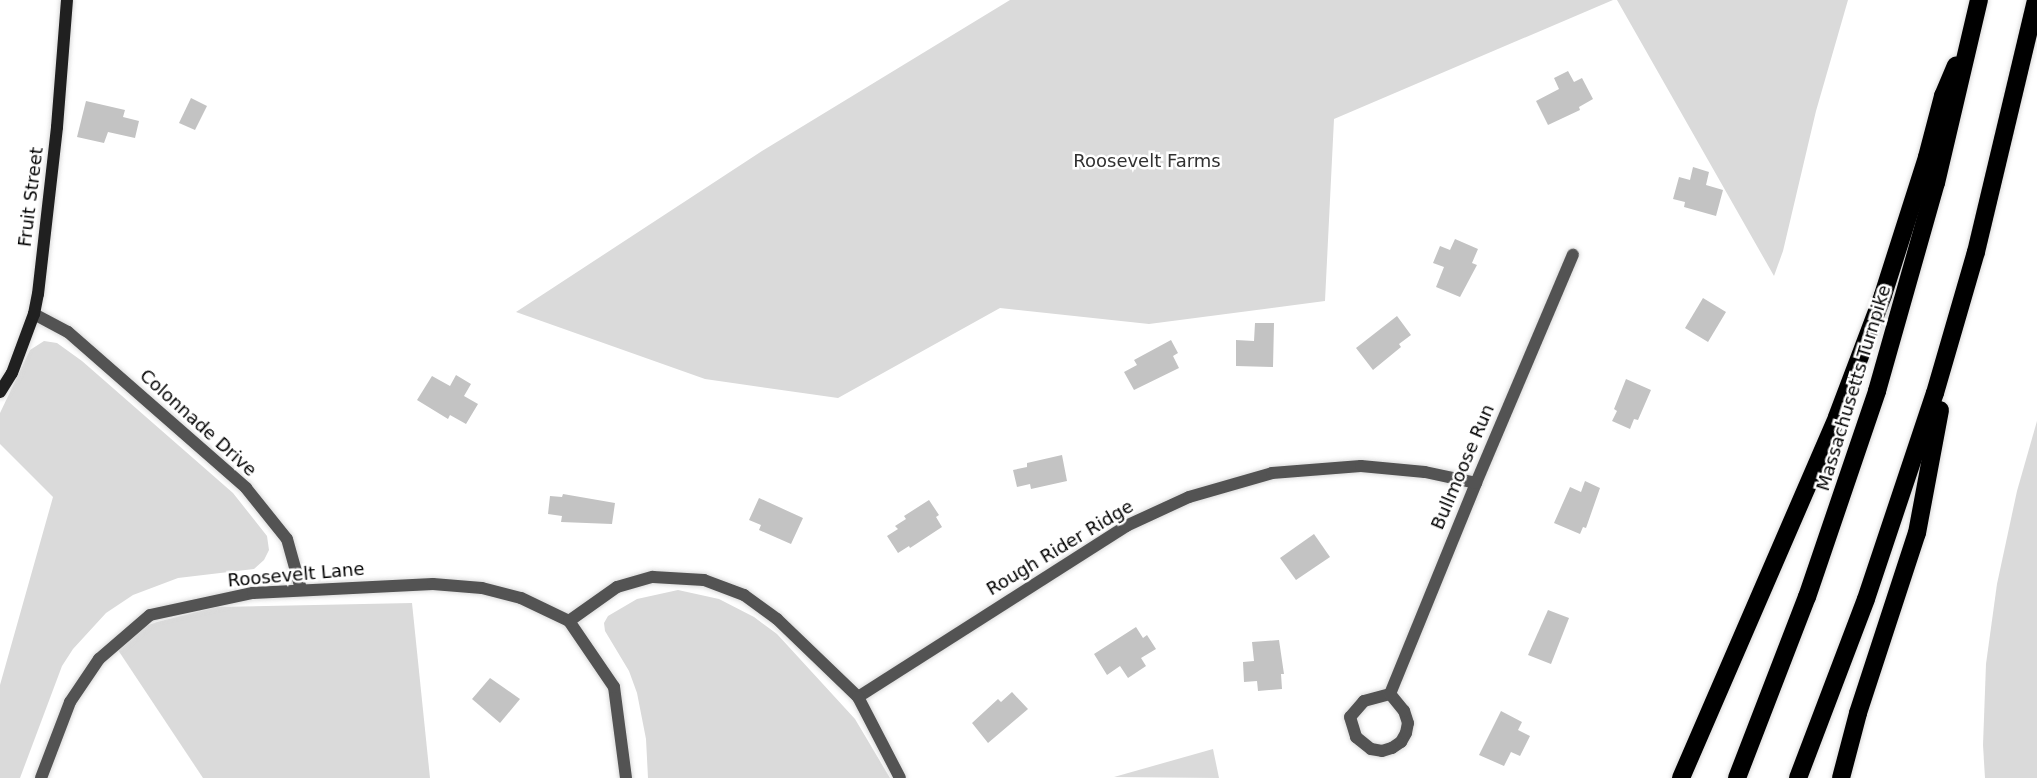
<!DOCTYPE html>
<style>
body{margin:0}
#map{position:relative;width:2037px;height:778px;overflow:hidden;background:#fff;font-family:"DejaVu Sans",sans-serif}
div>[style]{position:absolute}
.green>*{inset:0;background:#dadada}
.building>*{inset:0;background:#c3c3c3}
.roads{filter:drop-shadow(0 0 2px #dbdbdb) drop-shadow(0 0 2px #dbdbdb)}
.street>*{height:12px;margin:-6px;padding:0 6px;transform-origin:6px;border-radius:6px;background:#535353}
.secondary>*{height:12px;margin:-6px;padding:0 6px;transform-origin:6px;border-radius:6px;background:#202020}
.highway>*{height:18px;margin:-9px;padding:0 9px;transform-origin:9px;border-radius:9px;background:#000}
span{translate:-50% -50%;white-space:nowrap;text-align:center;line-height:1.15;-webkit-text-stroke:5px #fff;paint-order:stroke}
.park-label{font-size:18px;color:#313131}
.street-label{font-size:18px;color:#000}
</style>
<div id="map">
<div class="green">
<i style="clip-path:polygon(1010px 0,1613px 0,1334px 119px,1325px 301px,1149px 324px,1000px 308px,838px 398px,705px 379px,516px 312px,762px 151px)"></i>
<i style="clip-path:polygon(1617px 0,1848px 0,1816px 111px,1783px 251px,1774px 276px)"></i>
<i style="clip-path:polygon(44px 341px,57px 343px,82px 361px,233px 493px,267px 536px,269px 550px,264px 560px,254px 569px,178px 578px,133px 595px,106px 613px,73px 649px,62px 666px,20px 778px,0 778px,0 685px,53px 497px,0 444px,0 413px,30px 350px)"></i>
<i style="clip-path:polygon(2037px 421px,2037px 778px,1985px 778px,1983px 745px,1986px 664px,1997px 584px,2017px 491px)"></i>
<i style="clip-path:polygon(678px 590px,719px 599px,754px 617px,777px 634px,855px 719px,890px 778px,648px 778px,646px 739px,637px 693px,629px 671px,605px 631px,604px 623px,608px 616px,637px 599px)"></i>
<i style="clip-path:polygon(412px 603px,430px 778px,203px 778px,116px 647px,143px 627px,157px 622px,217px 607px)"></i>
<i style="clip-path:polygon(1213px 749px,1219px 778px,1114px 777px)"></i>
</div>
<div class="building">
<i style="clip-path:polygon(1568px 71px,1574px 82px,1582px 78px,1593px 99px,1579px 107px,1580px 110px,1548px 125px,1536px 101px,1559px 89px,1554px 78px)"></i>
<i style="clip-path:polygon(191px 98px,207px 106px,195px 130px,179px 123px)"></i>
<i style="clip-path:polygon(86px 101px,125px 110px,123px 117px,139px 121px,135px 138px,108px 132px,104px 143px,77px 137px)"></i>
<i style="clip-path:polygon(1693px 167px,1709px 172px,1706px 185px,1723px 190px,1716px 216px,1684px 207px,1685px 202px,1673px 199px,1679px 177px,1690px 180px)"></i>
<i style="clip-path:polygon(1455px 239px,1478px 249px,1472px 263px,1477px 265px,1460px 297px,1436px 287px,1444px 267px,1433px 263px,1440px 246px,1450px 250px)"></i>
<i style="clip-path:polygon(1703px 298px,1726px 312px,1708px 342px,1685px 328px)"></i>
<i style="clip-path:polygon(1397px 316px,1411px 335px,1399px 344px,1401px 347px,1373px 370px,1356px 348px)"></i>
<i style="clip-path:polygon(1255px 323px,1274px 323px,1273px 367px,1236px 366px,1236px 340px,1254px 341px)"></i>
<i style="clip-path:polygon(1171px 340px,1178px 353px,1173px 356px,1179px 368px,1134px 390px,1124px 372px,1137px 365px,1134px 360px)"></i>
<i style="clip-path:polygon(456px 375px,471px 384px,464px 396px,478px 404px,466px 424px,450px 415px,448px 419px,417px 400px,432px 376px,450px 386px)"></i>
<i style="clip-path:polygon(1626px 379px,1651px 390px,1638px 420px,1634px 419px,1630px 429px,1612px 421px,1617px 411px,1614px 409px)"></i>
<i style="clip-path:polygon(1062px 455px,1067px 481px,1031px 489px,1030px 484px,1017px 487px,1013px 470px,1027px 467px,1027px 463px)"></i>
<i style="clip-path:polygon(1585px 481px,1600px 488px,1586px 528px,1583px 527px,1580px 534px,1554px 523px,1570px 487px,1581px 492px)"></i>
<i style="clip-path:polygon(563px 494px,615px 503px,612px 524px,561px 522px,562px 516px,548px 514px,550px 496px,562px 497px)"></i>
<i style="clip-path:polygon(759px 498px,803px 518px,791px 544px,759px 530px,761px 525px,749px 520px)"></i>
<i style="clip-path:polygon(929px 500px,939px 515px,936px 517px,942px 527px,910px 548px,909px 546px,898px 553px,887px 536px,898px 529px,895px 526px,906px 519px,904px 516px)"></i>
<i style="clip-path:polygon(1314px 534px,1330px 557px,1296px 580px,1280px 558px)"></i>
<i style="clip-path:polygon(1548px 610px,1569px 618px,1551px 664px,1528px 655px)"></i>
<i style="clip-path:polygon(1136px 627px,1143px 638px,1147px 635px,1156px 649px,1141px 658px,1146px 666px,1128px 678px,1120px 666px,1107px 675px,1094px 654px)"></i>
<i style="clip-path:polygon(1279px 640px,1284px 674px,1281px 674px,1282px 689px,1258px 691px,1257px 681px,1244px 682px,1243px 662px,1254px 661px,1252px 642px)"></i>
<i style="clip-path:polygon(490px 678px,520px 699px,500px 723px,472px 699px)"></i>
<i style="clip-path:polygon(1012px 692px,1028px 709px,988px 743px,972px 723px,998px 699px,1001px 702px)"></i>
<i style="clip-path:polygon(1501px 711px,1522px 722px,1518px 730px,1530px 736px,1520px 756px,1511px 752px,1504px 766px,1479px 755px)"></i>
</div>
<div class="roads">
<div class="street">
<i style="left:34px;top:314px;width:38px;rotate:28deg"></i>
<i style="left:68px;top:332px;width:237px;rotate:41.2deg"></i>
<i style="left:246px;top:488px;width:65px;rotate:51.2deg"></i>
<i style="left:287px;top:539px;width:52px;rotate:74.4deg"></i>
<i style="left:1390px;top:694px;width:27px;rotate:165deg"></i>
<i style="left:1364px;top:701px;width:21px;rotate:131deg"></i>
<i style="left:1350px;top:717px;width:21px;rotate:73deg"></i>
<i style="left:1356px;top:737px;width:19px;rotate:39deg"></i>
<i style="left:1371px;top:749px;width:11px;rotate:10deg"></i>
<i style="left:1382px;top:751px;width:10px;rotate:-17deg"></i>
<i style="left:1392px;top:748px;width:11px;rotate:-34deg"></i>
<i style="left:1401px;top:742px;width:10px;rotate:-61deg"></i>
<i style="left:1406px;top:733px;width:10px;rotate:-79deg"></i>
<i style="left:1408px;top:723px;width:13px;rotate:-108deg"></i>
<i style="left:1404px;top:711px;width:22px;rotate:-129deg"></i>
<i style="left:1390px;top:694px;width:228px;rotate:-67.8deg"></i>
<i style="left:1476px;top:483px;width:248px;rotate:-67deg"></i>
<i style="left:858px;top:697px;width:318px;rotate:-32.5deg"></i>
<i style="left:1126px;top:526px;width:69px;rotate:-24.7deg"></i>
<i style="left:1189px;top:497px;width:86px;rotate:-16.1deg"></i>
<i style="left:1272px;top:473px;width:89px;rotate:-4.5deg"></i>
<i style="left:1361px;top:466px;width:64px;rotate:5.4deg"></i>
<i style="left:1425px;top:472px;width:52px;rotate:12.2deg"></i>
<i style="left:41px;top:778px;width:81px;rotate:-69.1deg"></i>
<i style="left:70px;top:702px;width:52px;rotate:-56deg"></i>
<i style="left:99px;top:659px;width:67px;rotate:-40.8deg"></i>
<i style="left:150px;top:615px;width:105px;rotate:-12.1deg"></i>
<i style="left:253px;top:593px;width:180px;rotate:-2.9deg"></i>
<i style="left:433px;top:584px;width:49px;rotate:4.7deg"></i>
<i style="left:482px;top:588px;width:40px;rotate:14.4deg"></i>
<i style="left:521px;top:598px;width:53px;rotate:25.6deg"></i>
<i style="left:626px;top:778px;width:92px;rotate:-97.5deg"></i>
<i style="left:614px;top:687px;width:80px;rotate:-124.3deg"></i>
<i style="left:569px;top:621px;width:59px;rotate:-35.3deg"></i>
<i style="left:617px;top:587px;width:37px;rotate:-16deg"></i>
<i style="left:653px;top:577px;width:51px;rotate:3.4deg"></i>
<i style="left:704px;top:580px;width:43px;rotate:20.6deg"></i>
<i style="left:744px;top:595px;width:41px;rotate:36deg"></i>
<i style="left:777px;top:619px;width:112px;rotate:43.9deg"></i>
<i style="left:858px;top:697px;width:91px;rotate:62.6deg"></i>
</div>
<div class="secondary">
<i style="left:0;top:392px;width:22px;rotate:-58deg"></i>
<i style="left:12px;top:373px;width:63px;rotate:-69.6deg"></i>
<i style="left:34px;top:314px;width:20px;rotate:-79deg"></i>
<i style="left:38px;top:294px;width:168px;rotate:-83.5deg"></i>
<i style="left:57px;top:127px;width:127px;rotate:-85.5deg"></i>
</div>
<div class="highway">
<i style="left:1681px;top:778px;width:393px;rotate:-66.6deg"></i>
<i style="left:1837px;top:417px;width:130px;rotate:-69.3deg"></i>
<i style="left:1883px;top:295px;width:145px;rotate:-72.3deg"></i>
<i style="left:1927px;top:157px;width:63px;rotate:-75.3deg"></i>
<i style="left:1943px;top:96px;width:33px;rotate:-67deg"></i>
<i style="left:1737px;top:778px;width:194px;rotate:-68.9deg"></i>
<i style="left:1807px;top:597px;width:218px;rotate:-71.2deg"></i>
<i style="left:1877px;top:391px;width:216px;rotate:-74.2deg"></i>
<i style="left:1936px;top:183px;width:188px;rotate:-76.8deg"></i>
<i style="left:1798px;top:778px;width:191px;rotate:-69.2deg"></i>
<i style="left:1866px;top:599px;width:217px;rotate:-71.5deg"></i>
<i style="left:1935px;top:393px;width:147px;rotate:-73.8deg"></i>
<i style="left:1976px;top:252px;width:259px;rotate:-76.6deg"></i>
<i style="left:1841px;top:778px;width:67px;rotate:-75.3deg"></i>
<i style="left:1858px;top:713px;width:189px;rotate:-71.9deg"></i>
<i style="left:1917px;top:533px;width:125px;rotate:-79.4deg"></i>
</div>
</div>
<div class="park-label">
<span style="left:1147px;top:161px">Roosevelt Farms</span>
</div>
<div class="street-label">
<span style="left:31px;top:197px;rotate:-83deg">Fruit Street</span>
<span style="left:1854px;top:388px;rotate:-73deg">Massachusetts Turnpike</span>
<span style="left:198px;top:423px;rotate:42deg">Colonnade Drive</span>
<span style="left:1463px;top:467px;rotate:-67deg">Bullmoose Run</span>
<span style="left:1060px;top:548px;rotate:-31deg">Rough Rider Ridge</span>
<span style="left:296px;top:575px;rotate:-5deg">Roosevelt Lane</span>
</div>
</div>
